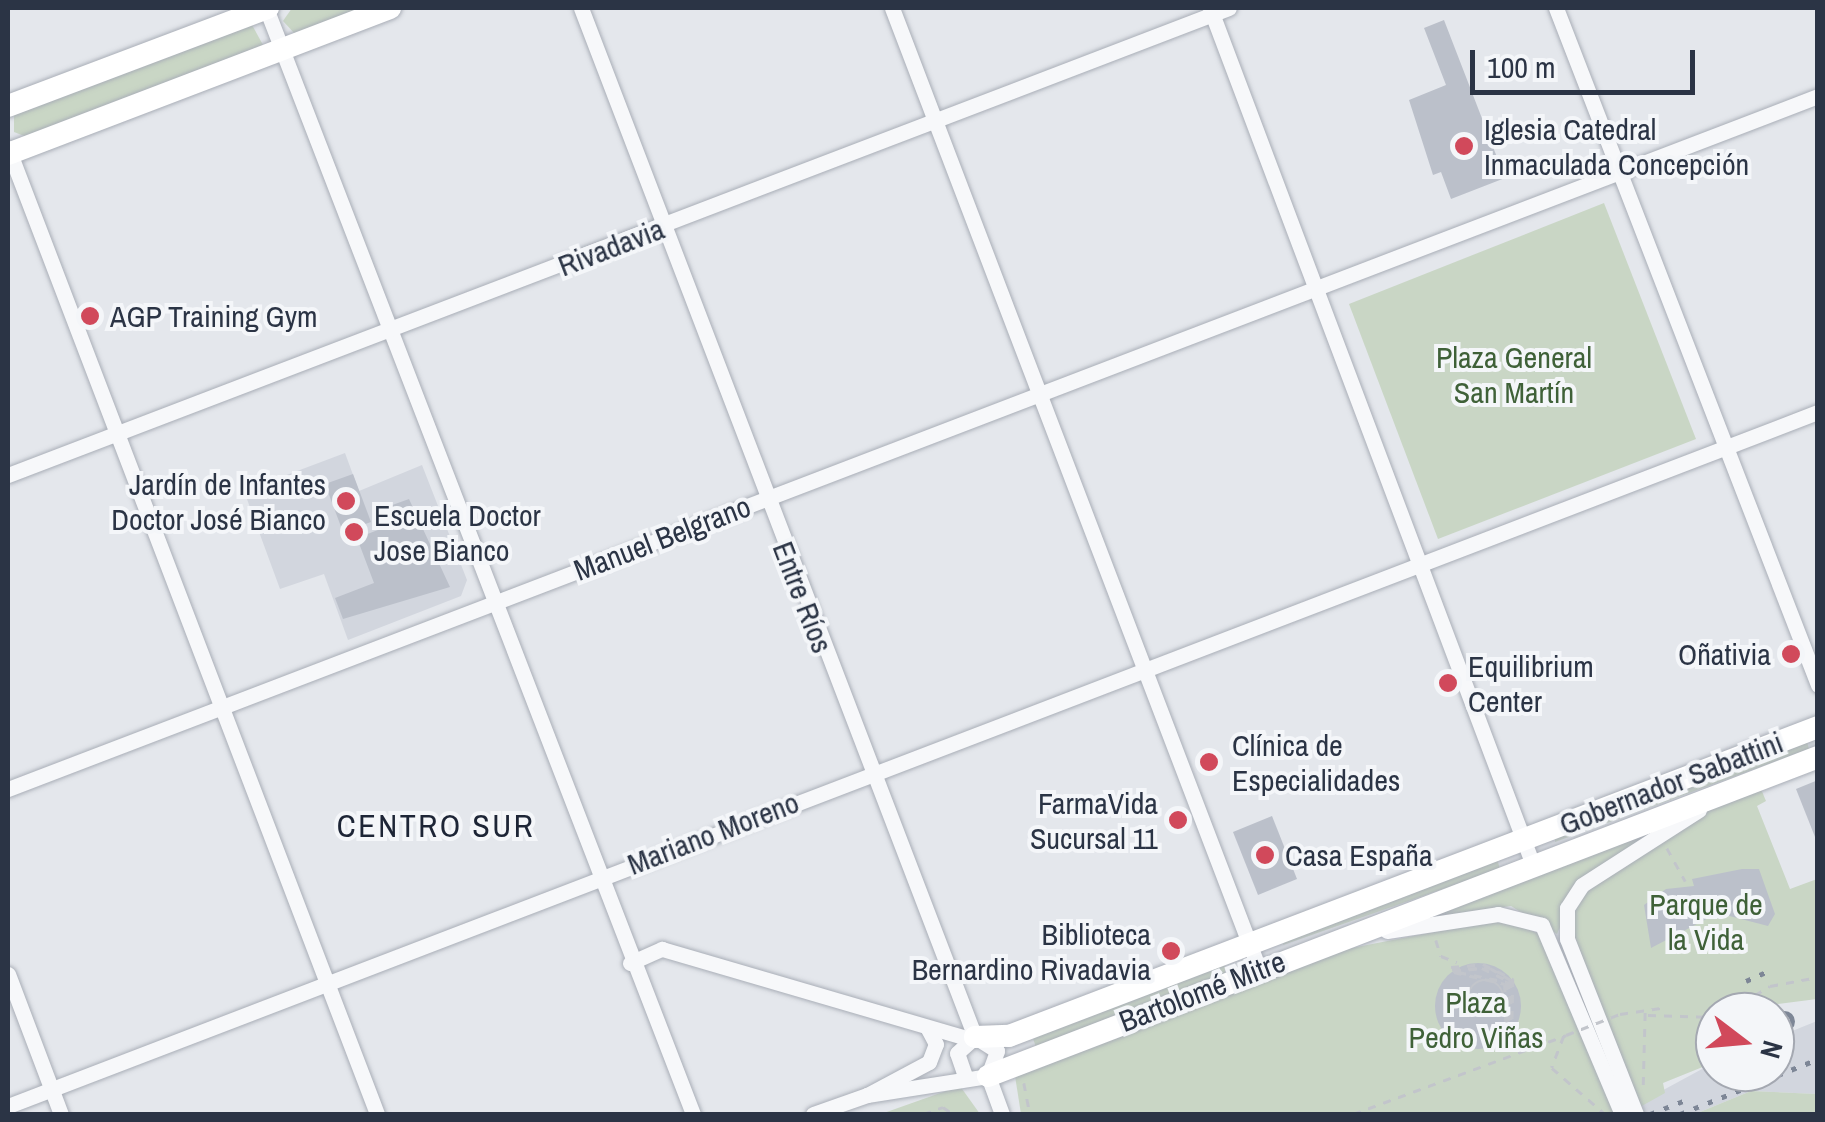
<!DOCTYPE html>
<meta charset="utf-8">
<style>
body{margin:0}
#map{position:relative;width:1825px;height:1122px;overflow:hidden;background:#e4e7ec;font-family:"Archivo Narrow",sans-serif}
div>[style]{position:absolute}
.built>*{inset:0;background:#d2d6de}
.green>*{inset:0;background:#c9d6c5}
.building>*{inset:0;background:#bbc0ca}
.round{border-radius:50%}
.path>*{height:2.5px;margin-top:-1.25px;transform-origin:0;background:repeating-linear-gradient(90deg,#c2c5cb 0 8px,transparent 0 16px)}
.path>.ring{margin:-1.25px;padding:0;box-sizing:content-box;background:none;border:2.5px solid #c2c5cb;border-radius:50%}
.roads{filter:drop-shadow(0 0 2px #a9aeb7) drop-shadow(0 0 2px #a9aeb7)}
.minor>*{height:15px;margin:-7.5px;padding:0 7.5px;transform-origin:7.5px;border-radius:7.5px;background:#f7f8fa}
.secondary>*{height:22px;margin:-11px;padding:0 11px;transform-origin:11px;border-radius:11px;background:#fff}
.rail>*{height:5px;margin-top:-2.5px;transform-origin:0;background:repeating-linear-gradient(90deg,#7d8696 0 5px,transparent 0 15px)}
.rail>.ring{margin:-2.5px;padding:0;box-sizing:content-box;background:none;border:5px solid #7d8696;border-radius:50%}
.path-bridge>*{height:2.5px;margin-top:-1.25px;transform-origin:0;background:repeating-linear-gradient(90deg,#c2c5cb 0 8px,transparent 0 16px)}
.dots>*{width:28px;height:28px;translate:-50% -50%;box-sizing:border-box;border:5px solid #f4f6f9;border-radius:50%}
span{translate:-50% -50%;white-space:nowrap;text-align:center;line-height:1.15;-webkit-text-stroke:8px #f4f6f9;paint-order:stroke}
.poi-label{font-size:30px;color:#2b3445}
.left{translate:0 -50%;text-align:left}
.right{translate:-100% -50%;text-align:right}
.street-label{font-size:30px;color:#2b3445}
.park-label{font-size:30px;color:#3f6138}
.neighbourhood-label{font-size:32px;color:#1d2536;letter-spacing:2.5px}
.frame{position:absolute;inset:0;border:10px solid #2b3445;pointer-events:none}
.north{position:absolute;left:1695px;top:992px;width:100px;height:100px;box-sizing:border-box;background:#f4f6f9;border:2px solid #a4a8b1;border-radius:50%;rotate:106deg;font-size:28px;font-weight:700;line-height:40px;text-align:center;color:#2b3445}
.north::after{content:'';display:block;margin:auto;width:35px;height:45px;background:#d1495b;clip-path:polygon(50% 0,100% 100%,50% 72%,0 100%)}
.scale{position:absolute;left:1470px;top:50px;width:225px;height:45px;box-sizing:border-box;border:5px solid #2b3445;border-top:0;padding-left:12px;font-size:30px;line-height:35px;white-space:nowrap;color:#2b3445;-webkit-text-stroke:8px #f4f6f9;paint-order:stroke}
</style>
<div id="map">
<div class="built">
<i style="clip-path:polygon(345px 453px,359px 491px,422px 465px,467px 580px,461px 596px,348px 640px,324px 574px,280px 589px,244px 491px)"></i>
<i style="clip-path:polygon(1817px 1021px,1817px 1094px,1751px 1091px,1695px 1114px,1619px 1114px,1715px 1062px,1715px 1072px,1775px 1072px,1775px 1038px)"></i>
</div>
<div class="green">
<i style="clip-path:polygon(292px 8px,366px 8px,295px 34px,283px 21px)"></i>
<i style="clip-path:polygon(251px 23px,263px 45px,27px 137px,14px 132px,14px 115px)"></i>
<i style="clip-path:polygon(1604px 203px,1696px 439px,1438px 539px,1349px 304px)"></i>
<i style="clip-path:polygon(1807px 742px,1809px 749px,1555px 842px,1555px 838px)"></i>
<i style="clip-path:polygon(1761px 789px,1766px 801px,1757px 806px,1790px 889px,1817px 879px,1817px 999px,1715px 1012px,1715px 1062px,1663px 1083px,1665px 1093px,1640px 1107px,1573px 935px,1574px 908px,1583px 892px,1711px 808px)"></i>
<i style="clip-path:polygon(1671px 823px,1580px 880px,1557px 934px,1511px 906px,1423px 919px)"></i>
<i style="clip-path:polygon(1497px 859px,1500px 869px,1283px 945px,1284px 941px)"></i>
<i style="clip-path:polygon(1501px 919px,1540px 934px,1615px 1114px,1021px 1114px,1015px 1076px,1331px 952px)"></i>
<i style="clip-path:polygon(1225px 964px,1225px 975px,1036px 1047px,1032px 1036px)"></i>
<i style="clip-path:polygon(960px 1086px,980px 1114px,881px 1114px)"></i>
<i style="clip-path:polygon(1751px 1091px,1817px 1094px,1817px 1114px,1695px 1114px)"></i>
</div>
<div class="building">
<i style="clip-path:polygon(1444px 20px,1505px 178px,1451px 199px,1441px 172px,1433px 175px,1409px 100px,1446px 85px,1424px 28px)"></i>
<i style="clip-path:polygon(353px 474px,371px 522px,343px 532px,325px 484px)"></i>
<i style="clip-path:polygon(409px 499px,450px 587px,343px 619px,335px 598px,374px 583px,357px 538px,391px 525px,384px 508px)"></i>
<i style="clip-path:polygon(1818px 780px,1818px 842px,1817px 842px,1796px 789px)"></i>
<i style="clip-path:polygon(1272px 816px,1297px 879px,1258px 895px,1233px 832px)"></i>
<i style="clip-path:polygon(1742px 869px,1759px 869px,1775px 914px,1768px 926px,1718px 913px,1651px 948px,1644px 905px,1666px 889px,1694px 886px,1692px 879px)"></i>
<i class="round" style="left:1435px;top:963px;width:86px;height:86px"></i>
</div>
<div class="path">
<i style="left:1667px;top:848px;width:38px;rotate:61deg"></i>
<i style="left:1436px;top:940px;width:17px;rotate:73deg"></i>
<i style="left:1441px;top:956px;width:17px;rotate:21deg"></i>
<i style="left:1451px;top:967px;width:32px;rotate:-5deg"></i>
<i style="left:1483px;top:964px;width:34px;rotate:27deg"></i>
<i style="left:1513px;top:979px;width:50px;rotate:91.1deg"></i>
<i style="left:1452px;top:969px;width:38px;rotate:-2deg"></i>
<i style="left:1490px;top:968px;width:24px;rotate:30deg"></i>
<i style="left:1511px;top:980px;width:48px;rotate:90deg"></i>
<i style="left:1453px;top:971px;width:29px;rotate:-6deg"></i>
<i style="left:1482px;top:968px;width:30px;rotate:26deg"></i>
<i style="left:1509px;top:981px;width:46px;rotate:90deg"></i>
<i style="left:1454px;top:972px;width:52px;rotate:13.2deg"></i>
<i style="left:1505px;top:984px;width:40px;rotate:88.6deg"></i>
<i style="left:1458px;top:972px;width:50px;rotate:11.5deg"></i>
<i style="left:1507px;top:982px;width:43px;rotate:88.7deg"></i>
<i class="ring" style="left:1468px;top:980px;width:33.5px;height:33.5px"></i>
<i style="left:1727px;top:1012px;width:50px;rotate:-31.2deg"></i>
<i style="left:1770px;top:986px;width:49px;rotate:-10.6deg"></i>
<i style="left:1620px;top:1014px;width:41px;rotate:-8.3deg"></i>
<i style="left:1648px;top:1015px;width:67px;rotate:1.7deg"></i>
<i style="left:1564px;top:1036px;width:34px;rotate:111deg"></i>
<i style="left:1552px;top:1068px;width:69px;rotate:40.9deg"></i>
<i style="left:1024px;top:1083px;width:32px;rotate:79deg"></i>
<i style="left:1643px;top:1085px;width:77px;rotate:-88.5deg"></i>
<i style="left:923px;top:1114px;width:21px;rotate:-19deg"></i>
<i style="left:943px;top:1107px;width:12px;rotate:35deg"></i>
<i style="left:1353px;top:1114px;width:227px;rotate:-20.3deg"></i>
</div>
<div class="roads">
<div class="minor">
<i style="left:266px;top:8px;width:1186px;rotate:68.89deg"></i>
<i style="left:581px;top:8px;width:1102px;rotate:69.05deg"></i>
<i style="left:975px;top:1037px;width:26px;rotate:32deg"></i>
<i style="left:997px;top:1051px;width:27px;rotate:110deg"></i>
<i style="left:988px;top:1076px;width:40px;rotate:69.8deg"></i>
<i style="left:892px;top:8px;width:1029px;rotate:69.1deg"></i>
<i style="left:1210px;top:8px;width:916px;rotate:69.35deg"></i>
<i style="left:1556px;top:8px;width:726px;rotate:68.84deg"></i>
<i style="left:8px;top:148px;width:1034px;rotate:69.09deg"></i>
<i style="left:8px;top:475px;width:1307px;rotate:-20.93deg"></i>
<i style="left:8px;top:789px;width:1938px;rotate:-20.95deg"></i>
<i style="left:1387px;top:931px;width:112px;rotate:-8.7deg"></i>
<i style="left:1498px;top:914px;width:45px;rotate:14deg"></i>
<i style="left:1542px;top:925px;width:205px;rotate:67.1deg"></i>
<i style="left:630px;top:963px;width:35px;rotate:-24deg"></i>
<i style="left:662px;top:949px;width:320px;rotate:16.3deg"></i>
<i style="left:8px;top:974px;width:150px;rotate:69.3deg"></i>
<i style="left:965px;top:1076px;width:24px;rotate:-109deg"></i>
<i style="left:957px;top:1053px;width:24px;rotate:-42deg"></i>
<i style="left:867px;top:1095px;width:70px;rotate:-28deg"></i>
<i style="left:929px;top:1062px;width:19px;rotate:-69deg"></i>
<i style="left:936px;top:1044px;width:17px;rotate:-118deg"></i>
<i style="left:8px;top:1106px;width:1938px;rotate:-20.98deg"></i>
<i style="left:813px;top:1114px;width:57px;rotate:-19.4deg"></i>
<i style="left:867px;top:1095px;width:122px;rotate:-8.9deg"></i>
<i style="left:1636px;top:1114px;width:188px;rotate:-111.5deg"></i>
<i style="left:1567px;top:939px;width:31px;rotate:-90deg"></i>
<i style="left:1567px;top:908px;width:27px;rotate:-57deg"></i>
<i style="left:1582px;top:885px;width:139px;rotate:-32.7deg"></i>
</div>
<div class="secondary">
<i style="left:8px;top:106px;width:278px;rotate:-20.7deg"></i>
<i style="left:8px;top:154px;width:409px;rotate:-20.9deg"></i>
<i style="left:975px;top:1037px;width:34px;rotate:-2deg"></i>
<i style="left:1009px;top:1036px;width:866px;rotate:-20.9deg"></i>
<i style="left:988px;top:1076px;width:889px;rotate:-21.02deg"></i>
</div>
</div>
<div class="rail">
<i style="left:1746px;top:981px;width:22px;rotate:-24deg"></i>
<i class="ring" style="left:1776px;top:1013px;width:11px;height:11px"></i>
<i style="left:1650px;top:1114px;width:44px;rotate:-21.3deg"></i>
<i style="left:1680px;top:1114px;width:149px;rotate:-21.7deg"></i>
</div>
<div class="path-bridge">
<i style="left:1566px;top:1035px;width:58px;rotate:-21.3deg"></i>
</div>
<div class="dots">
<i style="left:1464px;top:146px;background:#d1495b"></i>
<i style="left:90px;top:316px;background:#d1495b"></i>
<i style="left:346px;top:501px;background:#d1495b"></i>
<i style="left:354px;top:532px;background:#d1495b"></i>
<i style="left:1791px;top:654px;background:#d1495b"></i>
<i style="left:1448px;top:683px;background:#d1495b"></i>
<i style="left:1209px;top:762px;background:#d1495b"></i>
<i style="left:1178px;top:820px;background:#d1495b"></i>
<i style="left:1265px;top:855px;background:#d1495b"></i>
<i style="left:1171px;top:951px;background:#d1495b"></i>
</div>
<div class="poi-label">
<span class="left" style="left:1484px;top:146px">Iglesia Catedral<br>Inmaculada Concepción</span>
<span class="left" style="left:110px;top:316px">AGP Training Gym</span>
<span class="right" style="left:326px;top:501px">Jardín de Infantes<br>Doctor José Bianco</span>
<span class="left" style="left:374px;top:532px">Escuela Doctor<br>Jose Bianco</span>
<span class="right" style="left:1771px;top:654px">Oñativia</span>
<span class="left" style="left:1468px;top:683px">Equilibrium<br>Center</span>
<span class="left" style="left:1232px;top:762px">Clínica de<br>Especialidades</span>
<span class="right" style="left:1158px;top:820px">FarmaVida<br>Sucursal 11</span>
<span class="left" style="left:1285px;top:855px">Casa España</span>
<span class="right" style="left:1151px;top:951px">Biblioteca<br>Bernardino Rivadavia</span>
</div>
<div class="street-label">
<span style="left:611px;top:247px;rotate:-21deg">Rivadavia</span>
<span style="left:662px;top:538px;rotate:-21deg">Manuel Belgrano</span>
<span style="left:803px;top:597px;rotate:69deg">Entre Ríos</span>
<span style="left:1671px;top:783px;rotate:-21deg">Gobernador Sabattini</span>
<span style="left:713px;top:833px;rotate:-21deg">Mariano Moreno</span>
<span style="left:1202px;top:991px;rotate:-21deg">Bartolomé Mitre</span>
</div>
<div class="park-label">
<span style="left:1514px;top:374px">Plaza General<br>San Martín</span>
<span style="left:1706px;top:921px">Parque de<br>la Vida</span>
<span style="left:1476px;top:1019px">Plaza<br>Pedro Viñas</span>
</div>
<div class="neighbourhood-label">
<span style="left:436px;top:826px">CENTRO SUR</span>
</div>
<div class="frame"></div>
<div class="north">N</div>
<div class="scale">100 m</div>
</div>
